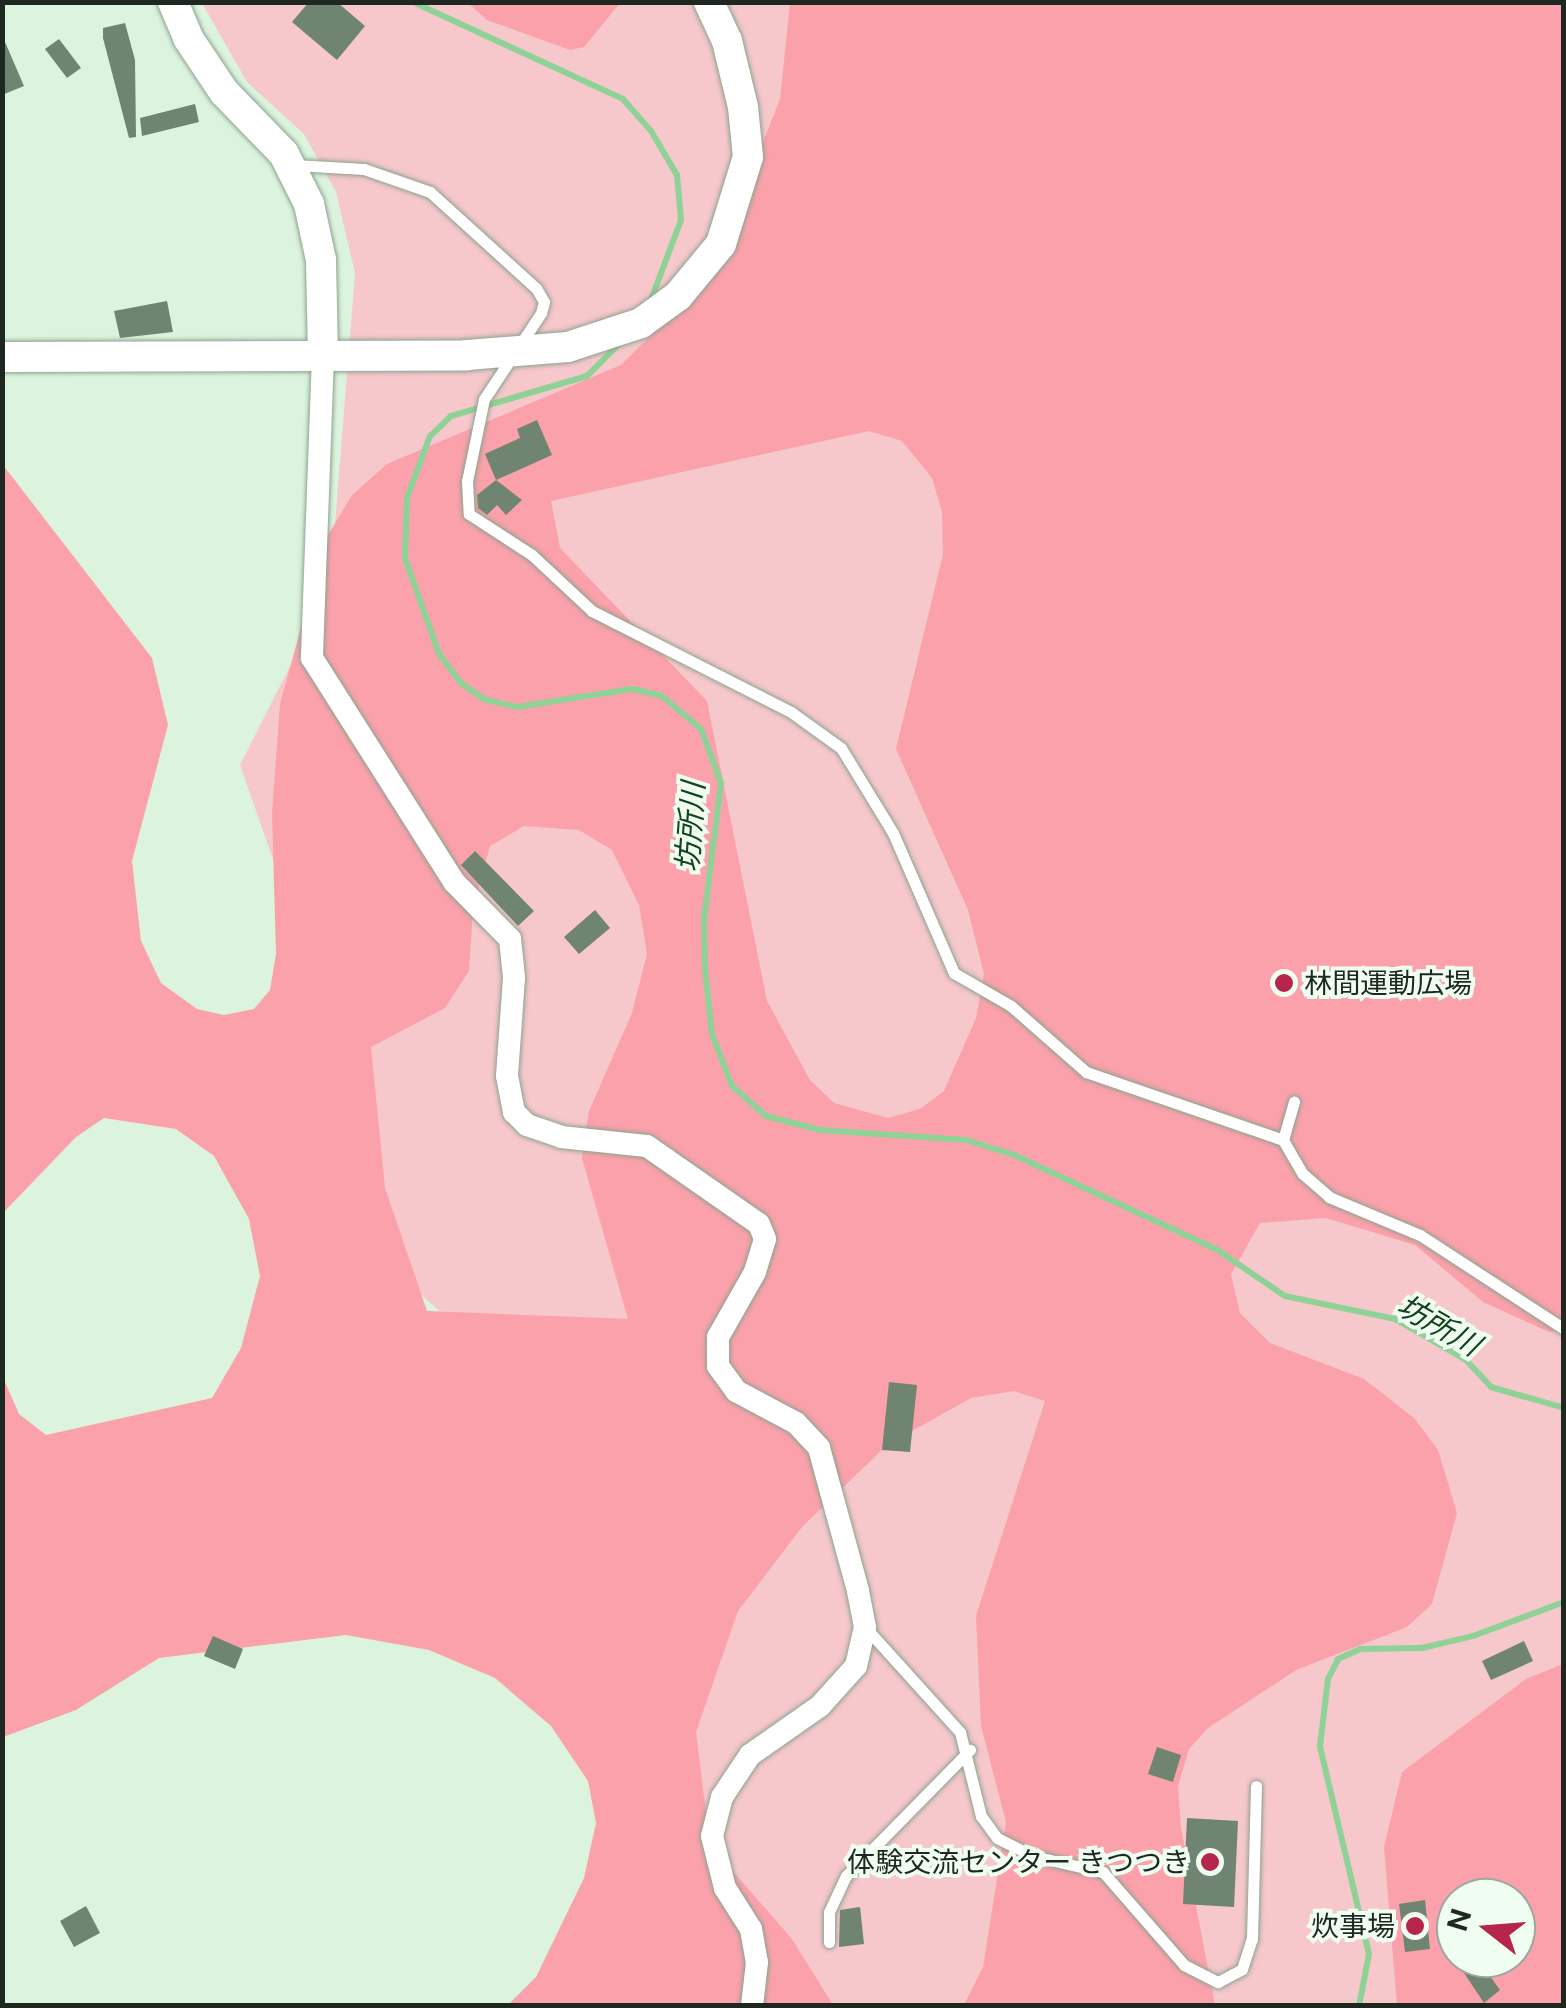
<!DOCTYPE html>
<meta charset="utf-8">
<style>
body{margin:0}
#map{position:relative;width:1566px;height:2008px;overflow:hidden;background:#dcf4de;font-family:"Public Sans","Noto Sans JP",sans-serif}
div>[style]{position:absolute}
.green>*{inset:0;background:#f6c7cb}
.forest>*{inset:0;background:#fba1ab}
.stream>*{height:6px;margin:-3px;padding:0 3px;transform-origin:3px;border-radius:3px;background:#8ed297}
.building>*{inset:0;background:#6f8471}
.roads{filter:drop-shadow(0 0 2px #8da38f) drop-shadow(0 0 2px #8da38f)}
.lane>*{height:11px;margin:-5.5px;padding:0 5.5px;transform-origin:5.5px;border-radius:5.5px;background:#fff}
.street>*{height:22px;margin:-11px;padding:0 11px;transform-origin:11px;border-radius:11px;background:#fff}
.secondary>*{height:30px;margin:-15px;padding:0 15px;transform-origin:15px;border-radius:15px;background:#fff}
.dots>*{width:28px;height:28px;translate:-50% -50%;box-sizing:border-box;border:5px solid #f0fef1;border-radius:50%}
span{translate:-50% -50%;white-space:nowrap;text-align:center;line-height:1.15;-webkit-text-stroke:8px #f0fef1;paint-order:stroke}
.poi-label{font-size:28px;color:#1f2820}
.left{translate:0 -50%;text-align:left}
.right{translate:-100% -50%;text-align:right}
.water-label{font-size:30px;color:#14441e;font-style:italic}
.frame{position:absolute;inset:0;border:5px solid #1f2820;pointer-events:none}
.north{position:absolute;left:1436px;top:1878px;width:100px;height:100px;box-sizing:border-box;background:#f0fef1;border:2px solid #9ca89d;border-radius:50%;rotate:287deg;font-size:28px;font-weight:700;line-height:40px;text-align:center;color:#1f2820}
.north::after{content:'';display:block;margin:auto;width:35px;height:45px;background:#b6254a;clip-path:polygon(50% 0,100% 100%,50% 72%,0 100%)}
</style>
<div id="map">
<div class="green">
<i style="clip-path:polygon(evenodd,202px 3px,1563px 3px,1563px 2005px,761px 2005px,668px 1861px,498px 1363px,400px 1276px,297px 928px,240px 765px,330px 587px,355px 273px,336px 192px,304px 134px,247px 82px,202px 3px,1456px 1898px,1516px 1898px,1516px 1958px,1456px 1958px,1456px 1898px)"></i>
</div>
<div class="forest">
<i style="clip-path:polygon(468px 3px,620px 3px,584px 47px,570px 50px,487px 20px)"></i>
<i style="clip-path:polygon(evenodd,790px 3px,1563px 3px,1563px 1330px,1549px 1332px,1483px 1302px,1415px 1245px,1326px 1218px,1260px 1223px,1231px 1274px,1240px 1313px,1270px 1343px,1364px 1379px,1414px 1418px,1438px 1450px,1457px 1513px,1432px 1604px,1407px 1627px,1296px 1670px,1208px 1728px,1189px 1749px,1178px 1786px,1181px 1828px,1215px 2005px,964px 2005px,983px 1967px,1006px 1822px,981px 1726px,976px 1616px,1045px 1401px,1014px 1391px,971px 1398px,887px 1445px,802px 1527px,738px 1611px,696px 1732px,710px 1845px,792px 1939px,833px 2005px,507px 2006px,536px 1977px,584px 1878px,596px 1823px,588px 1781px,551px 1726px,495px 1678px,429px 1650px,346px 1635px,159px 1658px,76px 1710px,3px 1737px,2px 1375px,19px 1414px,46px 1435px,212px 1398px,241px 1348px,260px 1276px,249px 1219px,214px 1156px,176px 1129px,104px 1118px,76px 1137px,3px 1213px,3px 465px,152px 658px,168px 725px,132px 861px,141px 941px,161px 983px,197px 1009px,224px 1015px,254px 1009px,270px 990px,276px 954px,272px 813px,280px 704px,325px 540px,352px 495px,387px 464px,621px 365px,710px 276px,780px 99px,790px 3px,869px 431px,902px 441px,932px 478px,942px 512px,943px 554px,896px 749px,968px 910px,984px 974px,976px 1018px,944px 1091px,920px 1109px,888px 1118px,834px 1103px,810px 1080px,767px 1001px,707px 701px,560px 548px,551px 501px,869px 431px,790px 3px,524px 826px,579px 830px,612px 850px,639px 905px,647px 954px,632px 1013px,589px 1111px,582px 1158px,628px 1319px,427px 1311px,385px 1188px,371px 1047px,445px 1008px,469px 971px,473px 908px,490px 846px,524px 826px)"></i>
<i style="clip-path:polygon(evenodd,1563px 1664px,1563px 2005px,1397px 2005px,1384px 1847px,1402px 1772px,1526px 1679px,1563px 1664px,1456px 1898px,1516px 1898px,1516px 1958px,1456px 1958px,1456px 1898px)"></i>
</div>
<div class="stream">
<i style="left:413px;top:2px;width:231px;rotate:24.8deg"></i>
<i style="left:623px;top:99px;width:43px;rotate:48.8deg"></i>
<i style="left:651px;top:131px;width:51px;rotate:59.4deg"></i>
<i style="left:677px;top:175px;width:45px;rotate:84.9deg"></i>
<i style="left:681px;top:220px;width:85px;rotate:110.6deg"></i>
<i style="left:620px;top:343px;width:47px;rotate:135deg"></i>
<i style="left:587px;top:376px;width:142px;rotate:163.6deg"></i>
<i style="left:451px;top:416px;width:29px;rotate:136deg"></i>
<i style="left:430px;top:436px;width:66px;rotate:110.4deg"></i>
<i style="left:407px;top:498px;width:60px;rotate:91.9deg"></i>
<i style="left:405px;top:558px;width:102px;rotate:70.5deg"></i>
<i style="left:439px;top:654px;width:36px;rotate:53deg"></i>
<i style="left:461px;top:683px;width:28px;rotate:35deg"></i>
<i style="left:484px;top:699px;width:34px;rotate:14deg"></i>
<i style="left:517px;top:707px;width:116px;rotate:-8.9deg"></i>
<i style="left:632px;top:689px;width:31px;rotate:13deg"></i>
<i style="left:662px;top:696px;width:51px;rotate:40.2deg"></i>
<i style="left:701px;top:729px;width:58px;rotate:69.7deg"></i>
<i style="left:721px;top:783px;width:137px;rotate:97.1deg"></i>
<i style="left:704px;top:919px;width:50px;rotate:88.9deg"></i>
<i style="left:705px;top:969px;width:65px;rotate:83.9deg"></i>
<i style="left:712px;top:1034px;width:56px;rotate:69deg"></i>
<i style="left:732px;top:1086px;width:45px;rotate:41.4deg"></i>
<i style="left:766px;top:1116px;width:56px;rotate:14.5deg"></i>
<i style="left:820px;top:1130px;width:146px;rotate:3.9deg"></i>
<i style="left:966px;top:1140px;width:50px;rotate:17.4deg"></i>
<i style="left:1014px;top:1155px;width:223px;rotate:25deg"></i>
<i style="left:1216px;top:1249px;width:83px;rotate:34.3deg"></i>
<i style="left:1285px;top:1296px;width:112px;rotate:11.8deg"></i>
<i style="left:1395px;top:1319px;width:82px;rotate:30deg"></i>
<i style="left:1466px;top:1360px;width:37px;rotate:47deg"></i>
<i style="left:1491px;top:1387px;width:76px;rotate:16deg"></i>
<i style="left:1359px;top:2006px;width:53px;rotate:-79.1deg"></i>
<i style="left:1369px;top:1954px;width:214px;rotate:-103.3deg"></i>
<i style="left:1320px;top:1746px;width:67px;rotate:-83.2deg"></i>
<i style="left:1328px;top:1679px;width:22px;rotate:-63deg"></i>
<i style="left:1338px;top:1659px;width:24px;rotate:-24deg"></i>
<i style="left:1360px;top:1649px;width:62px;rotate:-0.9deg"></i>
<i style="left:1422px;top:1648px;width:52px;rotate:-13.2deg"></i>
<i style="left:1473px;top:1636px;width:97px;rotate:-20.5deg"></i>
</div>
<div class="building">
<i style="clip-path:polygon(309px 2px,337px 2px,365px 26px,337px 60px,292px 22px)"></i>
<i style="clip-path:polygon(125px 23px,135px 60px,136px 137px,129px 138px,103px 38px,103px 28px)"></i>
<i style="clip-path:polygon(2px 35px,24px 86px,2px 95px)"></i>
<i style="clip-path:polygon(59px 39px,81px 68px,67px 78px,45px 49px)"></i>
<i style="clip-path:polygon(195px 104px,199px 122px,142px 136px,140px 118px)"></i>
<i style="clip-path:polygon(167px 301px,173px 332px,120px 338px,114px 311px)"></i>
<i style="clip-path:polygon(537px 420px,552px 455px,496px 480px,485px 454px,520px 438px,517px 429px)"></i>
<i style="clip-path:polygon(496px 480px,522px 500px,506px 515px,497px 505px,487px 515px,478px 508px,477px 495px)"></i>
<i style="clip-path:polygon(475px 851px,534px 911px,518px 926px,461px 865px)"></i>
<i style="clip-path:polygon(595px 910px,610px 928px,579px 954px,564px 937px)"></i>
<i style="clip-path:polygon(889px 1382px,917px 1385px,910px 1452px,882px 1450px)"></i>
<i style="clip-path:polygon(213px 1636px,243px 1649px,235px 1669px,204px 1656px)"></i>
<i style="clip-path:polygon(1524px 1641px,1533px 1661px,1491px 1680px,1482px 1661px)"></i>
<i style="clip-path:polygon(1157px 1747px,1181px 1755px,1173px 1782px,1148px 1774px)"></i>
<i style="clip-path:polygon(1187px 1818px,1238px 1821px,1234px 1907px,1183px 1904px)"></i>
<i style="clip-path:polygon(1425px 1900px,1430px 1949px,1405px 1952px,1399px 1904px)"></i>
<i style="clip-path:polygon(86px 1906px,100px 1933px,74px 1947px,60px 1921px)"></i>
<i style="clip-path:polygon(860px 1907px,864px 1944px,839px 1947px,840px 1910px)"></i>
<i style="clip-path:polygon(1454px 1958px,1477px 1958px,1500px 1990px,1484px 2003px)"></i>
</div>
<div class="roads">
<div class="lane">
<i style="left:294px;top:165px;width:70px;rotate:3.3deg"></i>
<i style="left:364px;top:169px;width:70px;rotate:19.2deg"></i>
<i style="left:430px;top:192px;width:143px;rotate:42.2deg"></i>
<i style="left:536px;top:288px;width:16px;rotate:60deg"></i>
<i style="left:544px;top:302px;width:11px;rotate:105deg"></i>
<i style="left:541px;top:313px;width:103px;rotate:123.5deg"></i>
<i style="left:484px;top:399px;width:84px;rotate:101.7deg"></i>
<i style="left:467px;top:481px;width:33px;rotate:87deg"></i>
<i style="left:469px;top:514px;width:75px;rotate:33.1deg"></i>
<i style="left:532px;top:555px;width:82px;rotate:43deg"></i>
<i style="left:592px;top:611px;width:223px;rotate:26.9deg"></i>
<i style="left:791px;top:712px;width:62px;rotate:35.8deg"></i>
<i style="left:841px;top:748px;width:100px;rotate:58.5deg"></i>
<i style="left:893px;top:833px;width:153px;rotate:66.5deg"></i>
<i style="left:954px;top:973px;width:66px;rotate:30.1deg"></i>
<i style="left:1011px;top:1006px;width:100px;rotate:41.3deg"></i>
<i style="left:1086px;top:1072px;width:208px;rotate:19deg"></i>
<i style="left:1283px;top:1140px;width:39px;rotate:60deg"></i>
<i style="left:1303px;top:1174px;width:35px;rotate:41deg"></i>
<i style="left:1329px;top:1197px;width:99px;rotate:22.7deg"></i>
<i style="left:1420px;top:1235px;width:172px;rotate:33.1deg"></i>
<i style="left:1283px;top:1140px;width:40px;rotate:-74deg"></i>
<i style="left:865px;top:1627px;width:142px;rotate:47.9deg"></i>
<i style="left:960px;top:1732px;width:87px;rotate:76deg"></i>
<i style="left:981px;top:1816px;width:27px;rotate:54deg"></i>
<i style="left:997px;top:1838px;width:40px;rotate:26.6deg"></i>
<i style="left:1033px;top:1856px;width:72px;rotate:12.9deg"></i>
<i style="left:1103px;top:1872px;width:123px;rotate:48.9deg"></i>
<i style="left:1184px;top:1965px;width:38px;rotate:27deg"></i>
<i style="left:1218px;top:1982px;width:27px;rotate:-28deg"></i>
<i style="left:1242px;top:1969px;width:32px;rotate:-72deg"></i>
<i style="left:1252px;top:1939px;width:153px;rotate:-88.5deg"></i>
<i style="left:829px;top:1942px;width:30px;rotate:-90deg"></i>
<i style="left:829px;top:1912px;width:40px;rotate:-65deg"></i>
<i style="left:846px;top:1876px;width:177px;rotate:-45.5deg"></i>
</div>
<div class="street">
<i style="left:323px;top:355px;width:303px;rotate:92.1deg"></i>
<i style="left:312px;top:658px;width:265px;rotate:57.6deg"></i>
<i style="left:454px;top:882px;width:80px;rotate:45.5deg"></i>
<i style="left:510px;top:939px;width:39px;rotate:84deg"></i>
<i style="left:514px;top:978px;width:98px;rotate:94.1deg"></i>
<i style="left:507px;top:1076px;width:37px;rotate:79deg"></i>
<i style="left:514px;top:1112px;width:18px;rotate:45deg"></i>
<i style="left:527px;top:1125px;width:36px;rotate:19deg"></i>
<i style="left:561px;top:1137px;width:86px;rotate:6deg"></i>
<i style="left:647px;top:1146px;width:136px;rotate:34.9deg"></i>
<i style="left:759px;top:1224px;width:16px;rotate:68deg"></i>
<i style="left:765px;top:1239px;width:34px;rotate:107deg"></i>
<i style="left:755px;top:1272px;width:75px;rotate:119.6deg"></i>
<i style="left:718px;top:1337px;width:29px;rotate:90deg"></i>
<i style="left:718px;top:1366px;width:31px;rotate:54deg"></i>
<i style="left:736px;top:1391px;width:68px;rotate:28.1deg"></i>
<i style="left:796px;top:1423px;width:34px;rotate:47deg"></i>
<i style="left:819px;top:1448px;width:148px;rotate:74.7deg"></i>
<i style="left:858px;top:1591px;width:37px;rotate:79deg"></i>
<i style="left:865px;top:1627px;width:40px;rotate:103deg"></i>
<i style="left:856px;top:1666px;width:54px;rotate:132deg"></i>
<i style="left:820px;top:1706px;width:85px;rotate:145deg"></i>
<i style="left:750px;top:1755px;width:50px;rotate:123.7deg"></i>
<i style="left:722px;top:1797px;width:40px;rotate:104.4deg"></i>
<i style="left:712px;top:1836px;width:54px;rotate:76deg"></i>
<i style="left:725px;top:1888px;width:49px;rotate:57.6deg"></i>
<i style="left:751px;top:1929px;width:34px;rotate:80deg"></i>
<i style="left:757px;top:1962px;width:44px;rotate:96.5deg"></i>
</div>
<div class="secondary">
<i style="left:173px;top:2px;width:39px;rotate:67deg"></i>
<i style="left:188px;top:38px;width:65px;rotate:56.3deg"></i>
<i style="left:224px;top:92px;width:86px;rotate:45.9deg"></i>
<i style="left:284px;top:154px;width:56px;rotate:63.4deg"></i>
<i style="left:309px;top:204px;width:57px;rotate:77.9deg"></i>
<i style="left:321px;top:260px;width:95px;rotate:88.8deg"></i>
<i style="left:2px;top:357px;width:465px;rotate:-0.2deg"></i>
<i style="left:467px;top:355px;width:101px;rotate:-4.5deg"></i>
<i style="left:568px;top:347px;width:77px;rotate:-18.2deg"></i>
<i style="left:641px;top:323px;width:46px;rotate:-36.1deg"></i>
<i style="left:678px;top:296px;width:67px;rotate:-50.4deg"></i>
<i style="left:721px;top:244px;width:91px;rotate:-72.8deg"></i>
<i style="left:748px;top:157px;width:50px;rotate:-95.7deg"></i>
<i style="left:743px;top:107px;width:68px;rotate:-103.6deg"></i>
<i style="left:727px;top:41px;width:43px;rotate:-114.8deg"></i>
</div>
</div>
<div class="dots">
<i style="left:1284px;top:983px;background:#b6254a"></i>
<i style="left:1210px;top:1862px;background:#b6254a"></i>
<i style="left:1415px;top:1926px;background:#b6254a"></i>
</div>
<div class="poi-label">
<span class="left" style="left:1304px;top:983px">林間運動広場</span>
<span class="right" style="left:1190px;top:1862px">体験交流センター きつつき</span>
<span class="right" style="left:1395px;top:1926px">炊事場</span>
</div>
<div class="water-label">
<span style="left:690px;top:827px;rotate:-86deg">坊所川</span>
<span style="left:1439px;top:1325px;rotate:30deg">坊所川</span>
</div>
<div class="frame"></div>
<div class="north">N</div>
</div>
